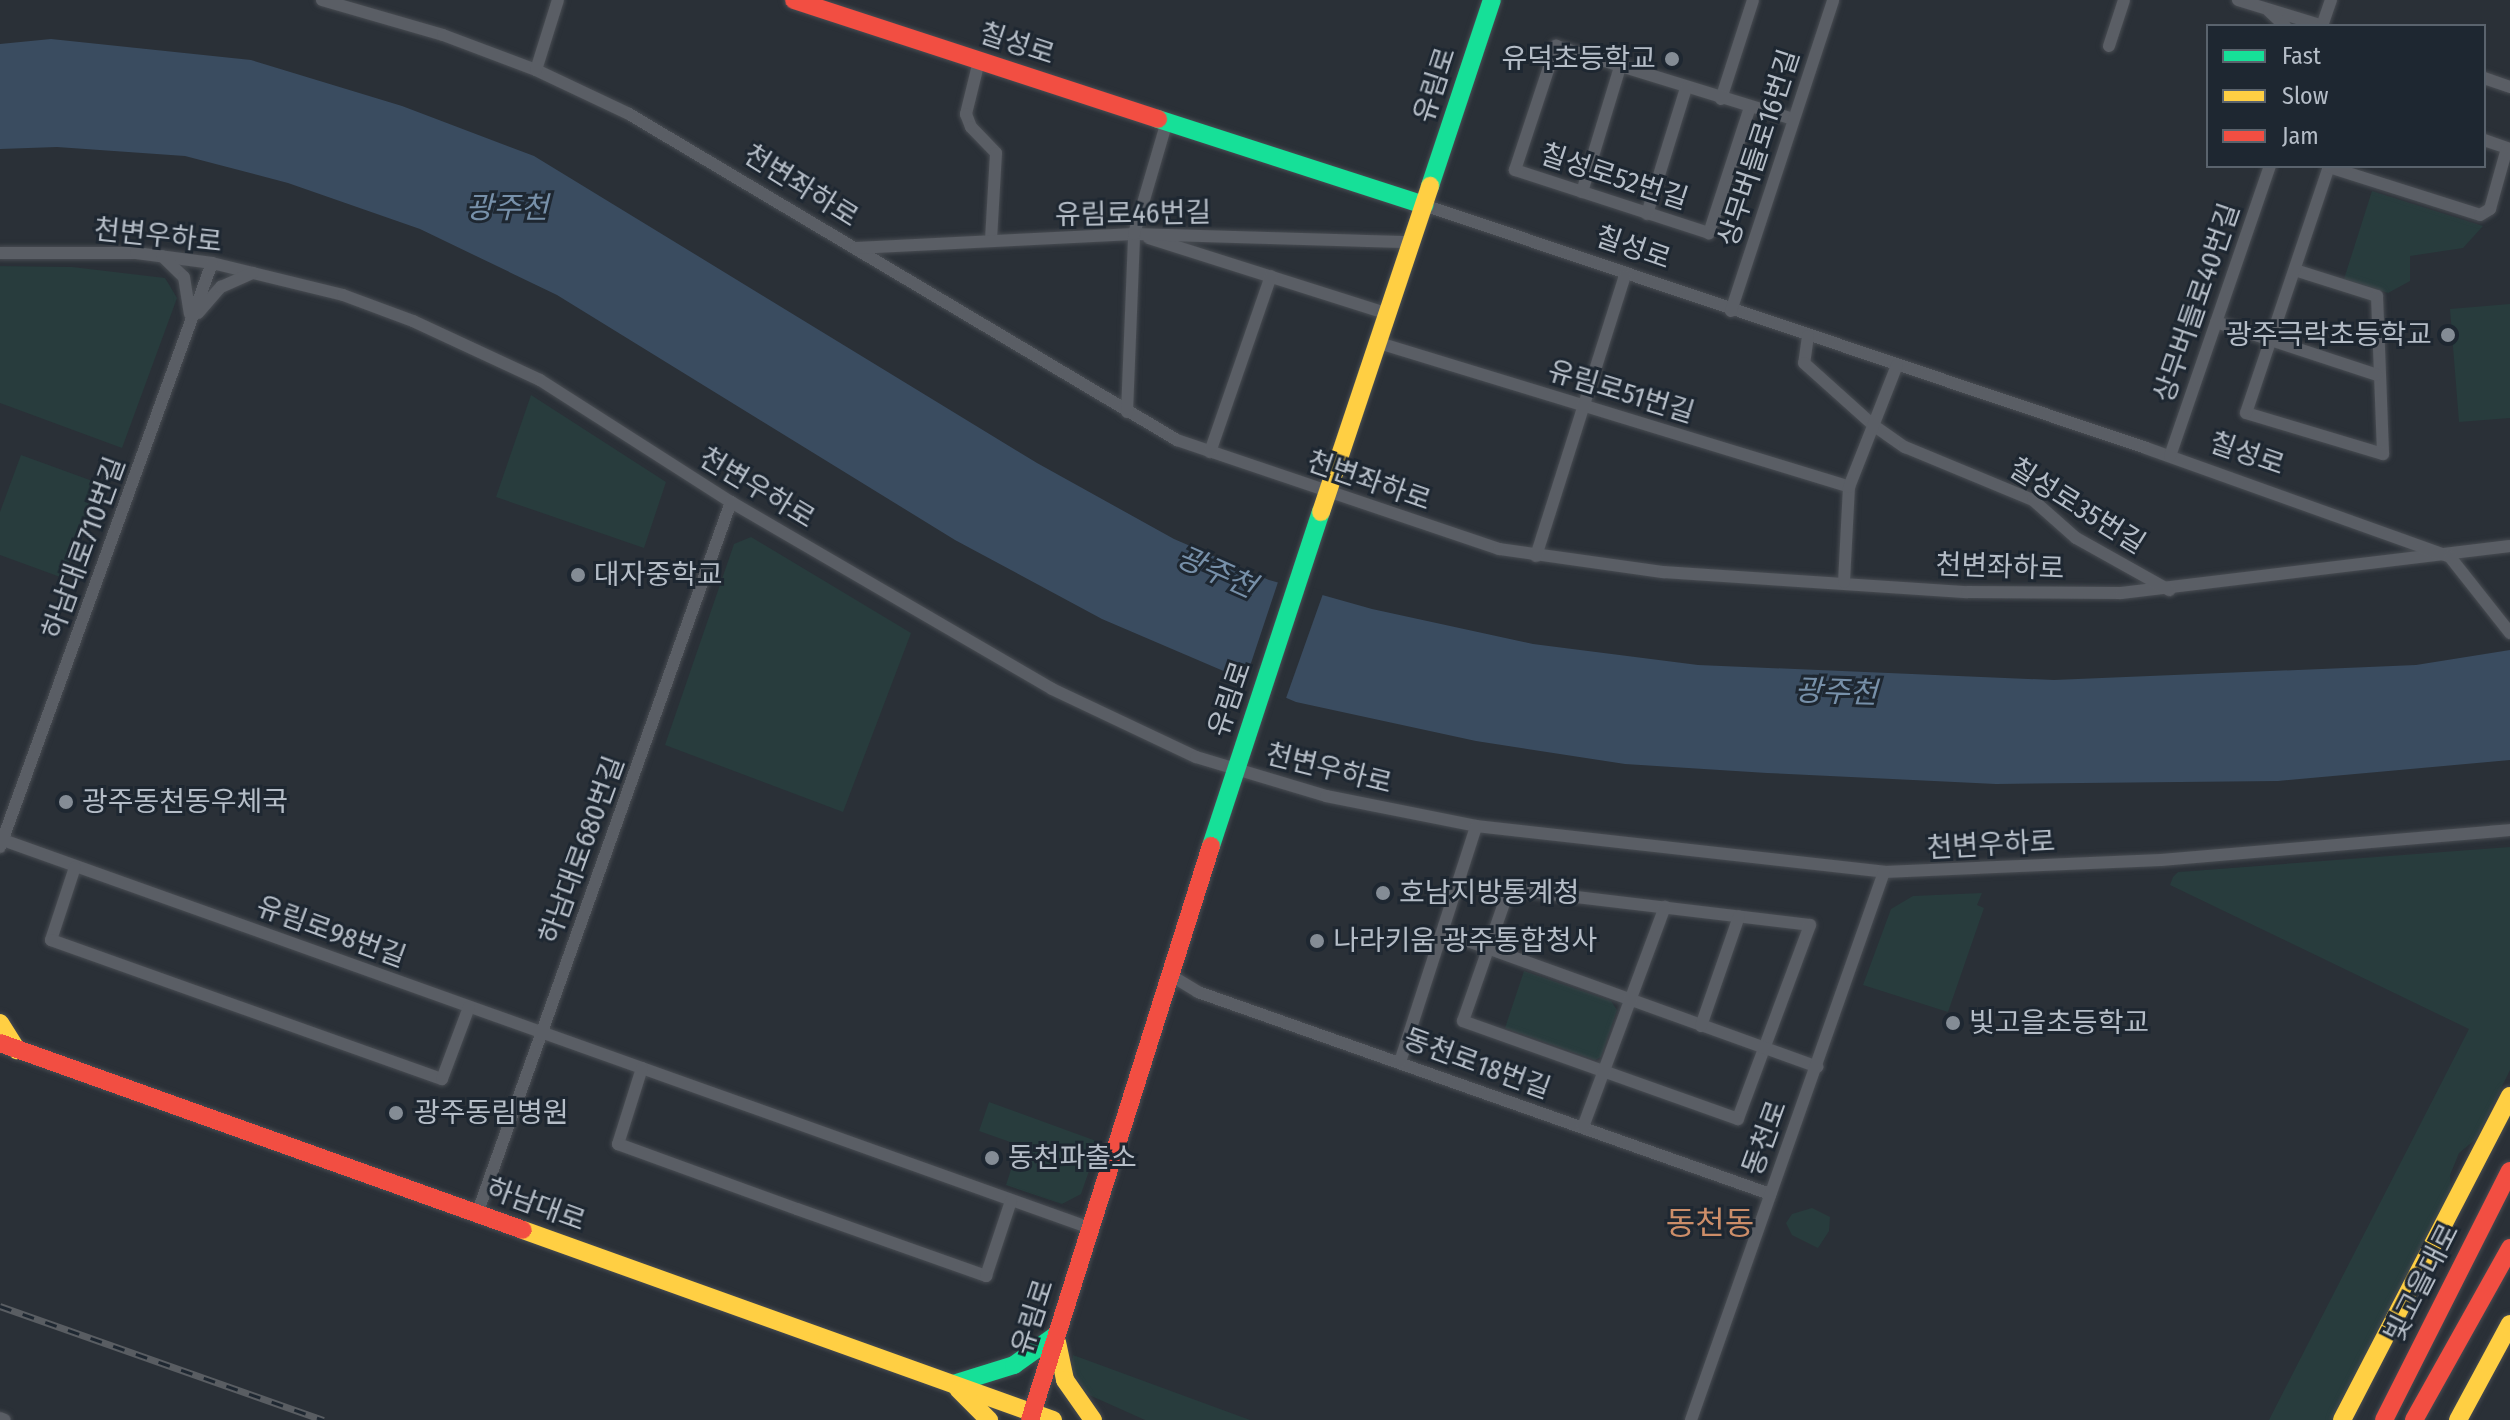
<!DOCTYPE html>
<meta charset="utf-8">
<style>
body{margin:0}
#map{position:relative;width:2510px;height:1420px;overflow:hidden;background:#2a3037;font-family:"Fira Sans Condensed","Noto Sans KR",sans-serif}
div>[style]{position:absolute}
.green>*{inset:0;background:#283c3d}
.water>*{inset:0;background:#3a4c60}
.pier>*{inset:0;background:#2a3037}
.roads{filter:drop-shadow(0 0 2px #484c52) drop-shadow(0 0 2px #484c52)}
.street>*{height:12px;margin:-6px;padding:0 6px;transform-origin:6px;border-radius:6px;background:#5a5e65}
.fast>*{height:18px;margin:-9px;padding:0 9px;transform-origin:9px;border-radius:9px;background:#16e098}
.slow>*{height:18px;margin:-9px;padding:0 9px;transform-origin:9px;border-radius:9px;background:#ffcf43}
.jam>*{height:18px;margin:-9px;padding:0 9px;transform-origin:9px;border-radius:9px;background:#f24e42}
.rail>*{height:7px;margin-top:-3.5px;transform-origin:0;background:repeating-linear-gradient(90deg,#1e2731 0 12px,#595d62 0 24px);box-sizing:border-box;border-block:2px solid #595d62}
.dots>*{width:22px;height:22px;translate:-50% -50%;box-sizing:border-box;border:4px solid #1e2731;border-radius:50%}
span{translate:-50% -50%;white-space:nowrap;text-align:center;line-height:1.15;-webkit-text-stroke:6px #1e2731;paint-order:stroke}
.street-label{font-size:28px;color:#b5bdc7}
.poi-label{font-size:28px;color:#b5bdc7}
.right{translate:-100% -50%;text-align:right}
.left{translate:0 -50%;text-align:left}
.water-label{font-size:30px;color:#7790a9;font-style:italic}
.quarter-label{font-size:32px;color:#cd8e69}
.legend{position:absolute;left:2206px;top:24px;width:280px;height:144px;box-sizing:border-box;background:#1e2731;border:2px solid #5a636d;margin:0;padding:10px 14px;list-style:none;font-size:24px;color:#b5bdc7}
.legend li{display:flex;align-items:center;gap:16px;height:40px}
.legend b{width:40px;border:2px solid #5a636d}
</style>
<div id="map">
<div class="green">
<i style="clip-path:polygon(2372px 191px,2483px 226px,2463px 248px,2410px 256px,2410px 281px,2388px 293px,2344px 279px)"></i>
<i style="clip-path:polygon(0 266px,72px 267px,165px 278px,177px 298px,122px 448px,0 403px)"></i>
<i style="clip-path:polygon(2510px 304px,2510px 418px,2459px 422px,2450px 309px)"></i>
<i style="clip-path:polygon(531px 395px,666px 482px,644px 548px,496px 497px)"></i>
<i style="clip-path:polygon(21px 455px,98px 483px,63px 578px,0 555px,0 512px)"></i>
<i style="clip-path:polygon(751px 537px,911px 633px,843px 812px,665px 745px,734px 544px)"></i>
<i style="clip-path:polygon(2510px 847px,2510px 1070px,2476px 1139px,2459px 1153px,2450px 1175px,2451px 1190px,2335px 1420px,2269px 1420px,2469px 1029px,2170px 885px,2173px 877px,2178px 872px)"></i>
<i style="clip-path:polygon(1982px 893px,1977px 905px,1984px 908px,1948px 1012px,1863px 985px,1891px 909px,1913px 896px)"></i>
<i style="clip-path:polygon(1524px 971px,1611px 1001px,1617px 1010px,1601px 1057px,1595px 1060px,1505px 1028px)"></i>
<i style="clip-path:polygon(989px 1102px,1099px 1142px,1081px 1194px,1062px 1204px,1006px 1185px,1019px 1145px,979px 1131px)"></i>
<i style="clip-path:polygon(1812px 1208px,1830px 1217px,1829px 1231px,1818px 1248px,1792px 1235px,1786px 1223px,1792px 1214px)"></i>
<i style="clip-path:polygon(1073px 1355px,1250px 1420px,1145px 1420px,1087px 1394px,1071px 1370px)"></i>
</div>
<div class="water">
<i style="clip-path:polygon(51px 39px,251px 60px,402px 106px,534px 156px,1037px 463px,1174px 539px,1269px 580px,1372px 609px,1533px 644px,1698px 665px,2054px 680px,2416px 665px,2510px 650px,2510px 760px,2278px 781px,1996px 784px,1767px 773px,1625px 764px,1476px 741px,1296px 702px,1102px 619px,955px 540px,557px 295px,420px 229px,288px 183px,185px 156px,57px 147px,0 149px,0 44px)"></i>
</div>
<div class="pier">
<i style="clip-path:polygon(1279px 579px,1324px 591px,1285px 701px,1244px 684px)"></i>
</div>
<div class="roads">
<div class="street">
<i style="left:322px;top:0;width:126px;rotate:16.1deg"></i>
<i style="left:443px;top:35px;width:99px;rotate:20.6deg"></i>
<i style="left:536px;top:70px;width:103px;rotate:25.3deg"></i>
<i style="left:629px;top:114px;width:638px;rotate:30.75deg"></i>
<i style="left:1177px;top:440px;width:340px;rotate:18.7deg"></i>
<i style="left:1499px;top:549px;width:166px;rotate:8deg"></i>
<i style="left:1663px;top:572px;width:305px;rotate:3.8deg"></i>
<i style="left:1967px;top:592px;width:154px;rotate:0.4deg"></i>
<i style="left:2121px;top:593px;width:392px;rotate:-6.9deg"></i>
<i style="left:2238px;top:0;width:89px;rotate:17deg"></i>
<i style="left:2269px;top:11px;width:22px;rotate:43deg"></i>
<i style="left:2322px;top:26px;width:28px;rotate:-71deg"></i>
<i style="left:2109px;top:46px;width:48px;rotate:-71.9deg"></i>
<i style="left:979px;top:61px;width:55px;rotate:103.8deg"></i>
<i style="left:966px;top:114px;width:14px;rotate:69deg"></i>
<i style="left:971px;top:127px;width:36px;rotate:46deg"></i>
<i style="left:996px;top:153px;width:88px;rotate:93.3deg"></i>
<i style="left:536px;top:70px;width:73px;rotate:-72.6deg"></i>
<i style="left:2484px;top:78px;width:28px;rotate:19deg"></i>
<i style="left:1721px;top:99px;width:104px;rotate:-72.1deg"></i>
<i style="left:1750px;top:107px;width:133px;rotate:108deg"></i>
<i style="left:1709px;top:233px;width:204px;rotate:-162deg"></i>
<i style="left:1515px;top:170px;width:131px;rotate:-71.7deg"></i>
<i style="left:1556px;top:46px;width:248px;rotate:17.1deg"></i>
<i style="left:2484px;top:140px;width:28px;rotate:19deg"></i>
<i style="left:1582px;top:192px;width:131px;rotate:-73.1deg"></i>
<i style="left:1424px;top:205px;width:762px;rotate:18.6deg"></i>
<i style="left:2146px;top:448px;width:320px;rotate:19.7deg"></i>
<i style="left:1647px;top:214px;width:132px;rotate:-72.8deg"></i>
<i style="left:1149px;top:238px;width:251px;rotate:17.6deg"></i>
<i style="left:856px;top:248px;width:278px;rotate:-2.9deg"></i>
<i style="left:1134px;top:234px;width:277px;rotate:1.7deg"></i>
<i style="left:0;top:253px;width:136px"></i>
<i style="left:136px;top:253px;width:77px;rotate:7.5deg"></i>
<i style="left:212px;top:263px;width:135px;rotate:13.7deg"></i>
<i style="left:343px;top:295px;width:75px;rotate:20.4deg"></i>
<i style="left:413px;top:321px;width:140px;rotate:24.9deg"></i>
<i style="left:540px;top:380px;width:227px;rotate:32.6deg"></i>
<i style="left:731px;top:502px;width:371px;rotate:30.2deg"></i>
<i style="left:1052px;top:689px;width:159px;rotate:25.3deg"></i>
<i style="left:1196px;top:757px;width:136px;rotate:16.7deg"></i>
<i style="left:1326px;top:796px;width:153px;rotate:11.3deg"></i>
<i style="left:1476px;top:826px;width:411px;rotate:6.4deg"></i>
<i style="left:1884px;top:872px;width:277px;rotate:-2.5deg"></i>
<i style="left:2161px;top:860px;width:350px;rotate:-4.9deg"></i>
<i style="left:162px;top:256px;width:30px;rotate:44deg"></i>
<i style="left:184px;top:277px;width:37px;rotate:81deg"></i>
<i style="left:2295px;top:270px;width:86px;rotate:17.6deg"></i>
<i style="left:2377px;top:296px;width:158px;rotate:87.8deg"></i>
<i style="left:2383px;top:454px;width:143px;rotate:-163.3deg"></i>
<i style="left:2246px;top:413px;width:260px;rotate:-71.4deg"></i>
<i style="left:2329px;top:167px;width:158px;rotate:17.6deg"></i>
<i style="left:2480px;top:215px;width:12px;rotate:-31deg"></i>
<i style="left:2490px;top:209px;width:63px;rotate:-74.4deg"></i>
<i style="left:1731px;top:311px;width:327px;rotate:-71.8deg"></i>
<i style="left:198px;top:313px;width:35px;rotate:-49deg"></i>
<i style="left:221px;top:287px;width:35px;rotate:-24deg"></i>
<i style="left:2216px;top:322px;width:169px;rotate:18.2deg"></i>
<i style="left:1808px;top:336px;width:27px;rotate:98deg"></i>
<i style="left:1804px;top:363px;width:93px;rotate:41.9deg"></i>
<i style="left:1873px;top:425px;width:39px;rotate:35deg"></i>
<i style="left:1905px;top:447px;width:139px;rotate:22.5deg"></i>
<i style="left:2033px;top:500px;width:57px;rotate:41.5deg"></i>
<i style="left:2076px;top:538px;width:107px;rotate:29.2deg"></i>
<i style="left:1379px;top:343px;width:492px;rotate:17deg"></i>
<i style="left:1127px;top:412px;width:178px;rotate:-87.7deg"></i>
<i style="left:1134px;top:234px;width:118px;rotate:-73.7deg"></i>
<i style="left:1210px;top:452px;width:186px;rotate:-70.9deg"></i>
<i style="left:2170px;top:456px;width:307px;rotate:-71deg"></i>
<i style="left:1536px;top:556px;width:294px;rotate:-72.4deg"></i>
<i style="left:2450px;top:557px;width:97px;rotate:51.7deg"></i>
<i style="left:1844px;top:582px;width:95px;rotate:-87deg"></i>
<i style="left:1849px;top:487px;width:131px;rotate:-68.5deg"></i>
<i style="left:3px;top:840px;width:1154px;rotate:19.64deg"></i>
<i style="left:0;top:847px;width:621px;rotate:-70.05deg"></i>
<i style="left:75px;top:867px;width:77px;rotate:108.2deg"></i>
<i style="left:51px;top:940px;width:415px;rotate:19.6deg"></i>
<i style="left:442px;top:1079px;width:77px;rotate:-69.4deg"></i>
<i style="left:1509px;top:889px;width:303px;rotate:6.8deg"></i>
<i style="left:1810px;top:925px;width:207px;rotate:110.4deg"></i>
<i style="left:1738px;top:1119px;width:292px;rotate:-160.4deg"></i>
<i style="left:1463px;top:1021px;width:140px;rotate:-70.8deg"></i>
<i style="left:1443px;top:932px;width:398px;rotate:19.8deg"></i>
<i style="left:1170px;top:975px;width:33px;rotate:31deg"></i>
<i style="left:1198px;top:992px;width:607px;rotate:19.45deg"></i>
<i style="left:1701px;top:1026px;width:116px;rotate:-70.9deg"></i>
<i style="left:1400px;top:1062px;width:248px;rotate:-72.1deg"></i>
<i style="left:642px;top:1068px;width:80px;rotate:107.5deg"></i>
<i style="left:618px;top:1144px;width:190px;rotate:20deg"></i>
<i style="left:797px;top:1209px;width:201px;rotate:19.5deg"></i>
<i style="left:986px;top:1276px;width:79px;rotate:-71.6deg"></i>
<i style="left:1583px;top:1127px;width:235px;rotate:-69.6deg"></i>
<i style="left:477px;top:1214px;width:756px;rotate:-70.37deg"></i>
<i style="left:0;top:1418px;width:5px;rotate:22deg"></i>
<i style="left:1691px;top:1420px;width:581px;rotate:-70.6deg"></i>
</div>
<div class="fast">
<i style="left:1158px;top:119px;width:280px;rotate:17.9deg"></i>
<i style="left:1430px;top:186px;width:196px;rotate:-71.6deg"></i>
<i style="left:1211px;top:846px;width:352px;rotate:-71.8deg"></i>
<i style="left:953px;top:1384px;width:64px;rotate:-17.3deg"></i>
<i style="left:1014px;top:1365px;width:52px;rotate:-35.5deg"></i>
</div>
<div class="slow">
<i style="left:1321px;top:512px;width:344px;rotate:-71.5deg"></i>
<i style="left:0;top:1023px;width:32px;rotate:58deg"></i>
<i style="left:523px;top:1230px;width:563px;rotate:19.72deg"></i>
<i style="left:1057px;top:1342px;width:39px;rotate:78deg"></i>
<i style="left:1065px;top:1380px;width:49px;rotate:55deg"></i>
<i style="left:958px;top:1389px;width:44px;rotate:45deg"></i>
<i style="left:2342px;top:1420px;width:365px;rotate:-62.6deg"></i>
<i style="left:2458px;top:1420px;width:109px;rotate:-61.6deg"></i>
</div>
<div class="jam">
<i style="left:794px;top:0;width:383px;rotate:18.1deg"></i>
<i style="left:0;top:1043px;width:555px;rotate:19.67deg"></i>
<i style="left:1030px;top:1420px;width:602px;rotate:-72.5deg"></i>
<i style="left:2384px;top:1420px;width:279px;rotate:-63.2deg"></i>
<i style="left:2414px;top:1420px;width:197px;rotate:-60.8deg"></i>
</div>
</div>
<div class="rail">
<i style="left:0;top:1306px;width:343px;rotate:19.4deg"></i>
</div>
<div class="dots">
<i style="left:1672px;top:59px;background:#848c95"></i>
<i style="left:2448px;top:335px;background:#848c95"></i>
<i style="left:578px;top:575px;background:#848c95"></i>
<i style="left:66px;top:802px;background:#848c95"></i>
<i style="left:1383px;top:893px;background:#848c95"></i>
<i style="left:1317px;top:941px;background:#848c95"></i>
<i style="left:1953px;top:1023px;background:#848c95"></i>
<i style="left:396px;top:1113px;background:#848c95"></i>
<i style="left:992px;top:1158px;background:#848c95"></i>
</div>
<div class="street-label">
<span style="left:1017px;top:44px;rotate:18deg">칠성로</span>
<span style="left:1435px;top:85px;rotate:-72deg">유림로</span>
<span style="left:1759px;top:148px;rotate:-72deg">상무버들로16번길</span>
<span style="left:1614px;top:177px;rotate:18deg">칠성로52번길</span>
<span style="left:801px;top:186px;rotate:32deg">천변좌하로</span>
<span style="left:1133px;top:214px;rotate:-1deg">유림로46번길</span>
<span style="left:158px;top:236px;rotate:6deg">천변우하로</span>
<span style="left:1633px;top:248px;rotate:19deg">칠성로</span>
<span style="left:2197px;top:303px;rotate:-71deg">상무버들로40번길</span>
<span style="left:1621px;top:392px;rotate:17deg">유림로51번길</span>
<span style="left:2247px;top:454px;rotate:19deg">칠성로</span>
<span style="left:1369px;top:481px;rotate:19deg">천변좌하로</span>
<span style="left:757px;top:488px;rotate:31deg">천변우하로</span>
<span style="left:2077px;top:506px;rotate:32deg">칠성로35번길</span>
<span style="left:84px;top:548px;rotate:-70deg">하남대로710번길</span>
<span style="left:2000px;top:567px;rotate:2deg">천변좌하로</span>
<span style="left:1230px;top:699px;rotate:-71deg">유림로</span>
<span style="left:1329px;top:769px;rotate:14deg">천변우하로</span>
<span style="left:1991px;top:845px;rotate:-3deg">천변우하로</span>
<span style="left:582px;top:850px;rotate:-70deg">하남대로680번길</span>
<span style="left:331px;top:932px;rotate:20deg">유림로98번길</span>
<span style="left:1477px;top:1064px;rotate:20deg">동천로18번길</span>
<span style="left:1765px;top:1138px;rotate:-70deg">동천로</span>
<span style="left:536px;top:1205px;rotate:20deg">하남대로</span>
<span style="left:2422px;top:1283px;rotate:-63deg">빛고을대로</span>
<span style="left:1033px;top:1317px;rotate:-72deg">유림로</span>
</div>
<div class="poi-label">
<span class="right" style="left:1656px;top:59px">유덕초등학교</span>
<span class="right" style="left:2432px;top:335px">광주극락초등학교</span>
<span class="left" style="left:594px;top:575px">대자중학교</span>
<span class="left" style="left:82px;top:802px">광주동천동우체국</span>
<span class="left" style="left:1399px;top:893px">호남지방통계청</span>
<span class="left" style="left:1333px;top:941px">나라키움 광주통합청사</span>
<span class="left" style="left:1969px;top:1023px">빛고을초등학교</span>
<span class="left" style="left:414px;top:1113px">광주동림병원</span>
<span class="left" style="left:1008px;top:1158px">동천파출소</span>
</div>
<div class="water-label">
<span style="left:507px;top:208px">광주천</span>
<span style="left:1216px;top:572px;rotate:24deg">광주천</span>
<span style="left:1836px;top:692px;rotate:2deg">광주천</span>
</div>
<div class="quarter-label">
<span style="left:1710px;top:1223px">동천동</span>
</div>
<ul class="legend">
<li><b style="height:10px;background:#16e098"></b>Fast</li>
<li><b style="height:10px;background:#ffcf43"></b>Slow</li>
<li><b style="height:10px;background:#f24e42"></b>Jam</li>
</ul>
</div>
